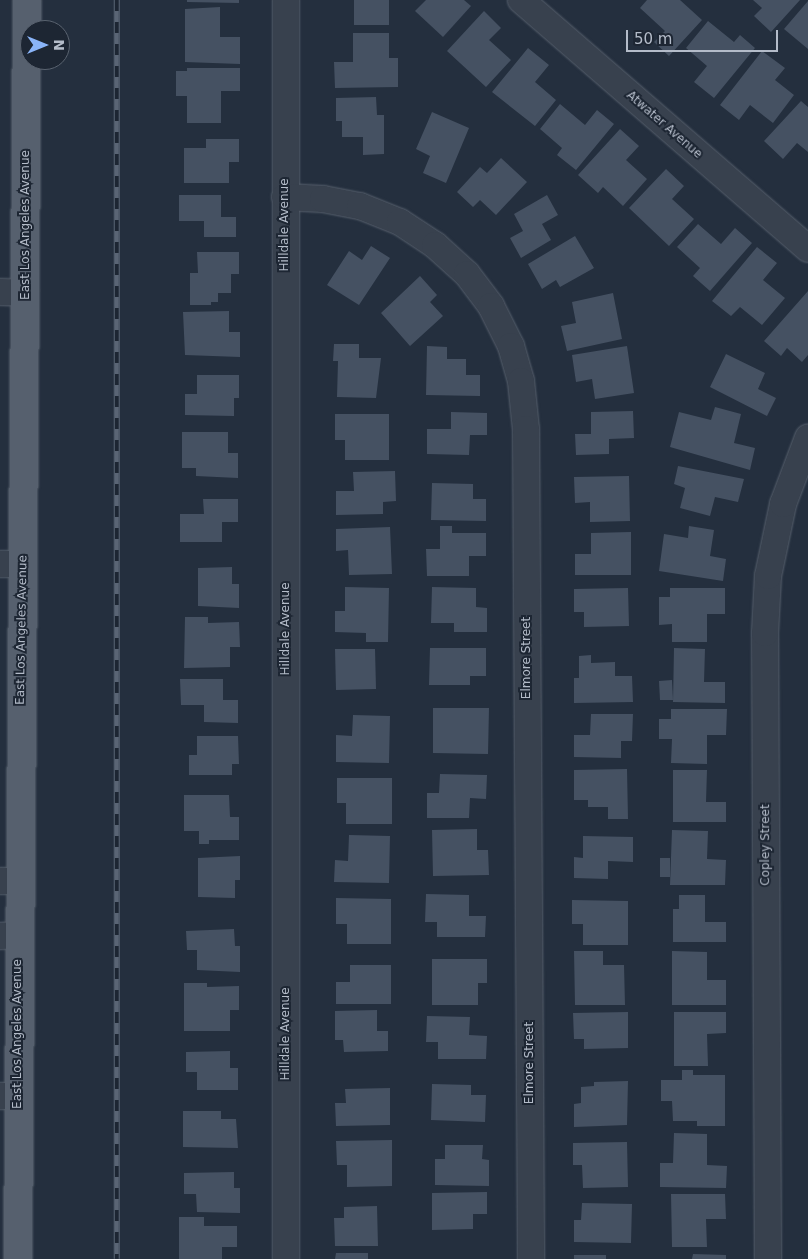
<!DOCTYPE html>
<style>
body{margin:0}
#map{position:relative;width:808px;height:1259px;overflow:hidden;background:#242f3e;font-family:"DejaVu Sans",sans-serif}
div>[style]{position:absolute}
.building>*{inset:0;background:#455162}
.roads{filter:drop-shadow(0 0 1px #565f6c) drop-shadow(0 0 1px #565f6c)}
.minor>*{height:26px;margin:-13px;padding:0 13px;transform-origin:13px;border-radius:13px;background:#38414e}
.major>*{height:28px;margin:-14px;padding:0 14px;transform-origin:14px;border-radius:14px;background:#56606e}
.rail>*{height:5.5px;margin-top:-2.75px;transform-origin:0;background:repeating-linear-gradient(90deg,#1d2633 0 11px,#5a6575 0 22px);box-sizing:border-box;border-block:1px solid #5a6575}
span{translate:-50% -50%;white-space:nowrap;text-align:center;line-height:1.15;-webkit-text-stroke:4px #1d2633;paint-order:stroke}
.street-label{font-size:12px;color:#b4bcc9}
.north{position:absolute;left:20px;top:20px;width:50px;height:50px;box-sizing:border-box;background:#1d2633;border:1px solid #59626f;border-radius:50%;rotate:90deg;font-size:14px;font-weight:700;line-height:20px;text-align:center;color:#b4bcc9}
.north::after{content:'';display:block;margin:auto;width:18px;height:22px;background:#8ab4f8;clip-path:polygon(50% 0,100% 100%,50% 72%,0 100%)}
.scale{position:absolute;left:626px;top:30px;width:152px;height:22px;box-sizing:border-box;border:2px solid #b4bcc9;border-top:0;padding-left:6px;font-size:15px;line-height:18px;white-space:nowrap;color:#b4bcc9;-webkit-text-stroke:4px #1d2633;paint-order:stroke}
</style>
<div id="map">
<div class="building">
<i style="clip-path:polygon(187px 0,239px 0,239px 3px,187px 2px)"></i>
<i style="clip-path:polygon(354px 0,389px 0,389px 25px,354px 25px)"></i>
<i style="clip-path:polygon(426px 0,464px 0,471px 6px,443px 37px,415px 11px)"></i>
<i style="clip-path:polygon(647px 0,680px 0,702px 20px,669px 56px,654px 42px,665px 31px,640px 8px)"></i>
<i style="clip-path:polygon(753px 0,800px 0,771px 32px,754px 16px,762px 8px)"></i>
<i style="clip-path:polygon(808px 1px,808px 49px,784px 29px)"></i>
<i style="clip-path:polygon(220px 7px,220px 37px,240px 37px,240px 64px,185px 62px,185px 9px)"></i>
<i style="clip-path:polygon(484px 11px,501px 28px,489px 40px,511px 60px,486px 87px,447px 51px)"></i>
<i style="clip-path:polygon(708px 21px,734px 42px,740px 35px,755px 48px,714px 98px,694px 82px,707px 66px,686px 48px)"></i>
<i style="clip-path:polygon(353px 33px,389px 33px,389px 58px,398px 58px,398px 87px,335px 88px,334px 62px,353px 62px)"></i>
<i style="clip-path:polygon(528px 48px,549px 65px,535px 82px,556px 100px,535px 126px,492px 92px)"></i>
<i style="clip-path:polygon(762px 51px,785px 68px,775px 80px,794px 95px,773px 123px,750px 105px,739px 120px,720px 105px)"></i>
<i style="clip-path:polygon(187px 68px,240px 68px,240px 91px,221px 91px,221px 123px,187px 123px,187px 96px,176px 96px,176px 71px,187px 71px)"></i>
<i style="clip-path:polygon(376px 97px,377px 115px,384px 115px,384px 154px,363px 155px,363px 137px,342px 137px,342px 121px,336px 121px,336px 98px)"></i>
<i style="clip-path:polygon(801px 101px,808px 107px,808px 152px,797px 143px,783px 159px,764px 141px)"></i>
<i style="clip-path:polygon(560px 104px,585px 125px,597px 110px,614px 124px,576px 170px,557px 155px,562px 148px,540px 129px)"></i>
<i style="clip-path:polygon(432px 112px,469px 128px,446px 183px,423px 173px,430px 156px,416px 149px)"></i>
<i style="clip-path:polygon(620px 129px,639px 146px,626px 160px,647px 179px,623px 206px,603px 187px,598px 193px,578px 175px)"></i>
<i style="clip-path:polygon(206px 139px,239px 139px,239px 162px,229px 162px,229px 183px,184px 183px,184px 148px,206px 148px)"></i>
<i style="clip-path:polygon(501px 158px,527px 182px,496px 215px,480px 200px,473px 207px,457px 192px,480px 167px,487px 173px)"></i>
<i style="clip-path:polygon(666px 169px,684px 186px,672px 199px,694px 219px,669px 246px,629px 208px)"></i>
<i style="clip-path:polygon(179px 195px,221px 195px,221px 217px,236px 217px,236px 237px,204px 237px,204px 221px,179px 221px)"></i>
<i style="clip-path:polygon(547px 195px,558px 215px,542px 224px,551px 240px,521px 258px,510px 238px,523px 231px,514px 214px)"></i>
<i style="clip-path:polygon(698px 224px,721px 244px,735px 228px,752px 243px,710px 291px,693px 276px,700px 268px,677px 247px)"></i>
<i style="clip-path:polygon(575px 236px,594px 268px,560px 287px,556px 280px,542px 289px,528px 264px)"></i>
<i style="clip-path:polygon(371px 246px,390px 258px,359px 305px,327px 285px,349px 251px,362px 260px)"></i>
<i style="clip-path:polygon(757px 247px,777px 263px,763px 280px,785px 298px,762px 325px,740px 307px,731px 316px,712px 301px)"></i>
<i style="clip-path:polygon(197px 252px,239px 252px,239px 274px,231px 274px,231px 293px,218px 293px,218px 302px,211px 302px,211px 305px,190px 305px,190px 273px,198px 273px)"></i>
<i style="clip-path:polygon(420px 276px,437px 295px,430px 302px,443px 316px,410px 346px,381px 313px)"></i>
<i style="clip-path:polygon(808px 291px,808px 355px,802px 362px,787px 348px,781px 356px,764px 341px)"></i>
<i style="clip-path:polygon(613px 293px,622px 339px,567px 351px,561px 326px,576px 323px,572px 302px)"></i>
<i style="clip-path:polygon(229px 311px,229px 332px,240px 332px,240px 357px,185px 355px,183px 312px)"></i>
<i style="clip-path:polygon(334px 344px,359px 344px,359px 358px,381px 358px,376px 398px,337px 397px,338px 361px,333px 361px)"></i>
<i style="clip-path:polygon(427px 346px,447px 347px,447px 359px,466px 359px,466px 375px,480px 375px,480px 396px,426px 395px)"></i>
<i style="clip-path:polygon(627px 346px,634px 393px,595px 399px,592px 379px,576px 382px,572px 355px)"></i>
<i style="clip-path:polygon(726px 354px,765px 373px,758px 389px,776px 398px,767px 416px,710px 387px)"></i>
<i style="clip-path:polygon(197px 375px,239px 375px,239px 398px,234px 398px,234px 416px,185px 415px,185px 394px,197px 394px)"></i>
<i style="clip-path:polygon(715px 407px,741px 414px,734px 443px,755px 448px,750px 470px,670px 447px,679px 412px,711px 420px)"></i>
<i style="clip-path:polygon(633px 411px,634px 438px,609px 439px,609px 454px,576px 455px,575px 434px,591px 434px,591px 412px)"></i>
<i style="clip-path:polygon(451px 412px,487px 413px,487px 435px,470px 435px,469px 455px,427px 454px,427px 429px,451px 429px)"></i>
<i style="clip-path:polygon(335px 414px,389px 414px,389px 460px,345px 460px,345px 440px,335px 440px)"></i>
<i style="clip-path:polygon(182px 432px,228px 432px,228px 453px,238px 453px,238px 478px,196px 476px,196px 468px,182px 468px)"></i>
<i style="clip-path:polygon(678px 466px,744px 479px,738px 502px,715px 497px,710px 516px,680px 508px,685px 488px,674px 484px)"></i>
<i style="clip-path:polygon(395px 471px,396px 501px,383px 502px,383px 514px,336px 515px,336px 491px,354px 491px,353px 472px)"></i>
<i style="clip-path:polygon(629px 476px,630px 521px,590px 522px,590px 502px,575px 503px,574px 477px)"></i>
<i style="clip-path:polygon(432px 483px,473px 484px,473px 499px,486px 499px,486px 521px,431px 520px)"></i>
<i style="clip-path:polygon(203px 499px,238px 499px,238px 522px,222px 522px,222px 542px,180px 542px,180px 514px,204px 514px)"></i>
<i style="clip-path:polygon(440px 526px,452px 526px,452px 533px,486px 533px,486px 556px,469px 556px,469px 576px,427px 576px,426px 549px,440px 549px)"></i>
<i style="clip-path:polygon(689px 526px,714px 530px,710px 556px,726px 559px,723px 581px,659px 571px,664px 534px,688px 538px)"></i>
<i style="clip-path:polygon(390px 527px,392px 574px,349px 575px,348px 550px,336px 551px,336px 529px)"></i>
<i style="clip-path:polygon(631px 532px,631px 575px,575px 575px,575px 554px,591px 554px,591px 533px)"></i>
<i style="clip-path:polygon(232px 567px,232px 584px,239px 584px,239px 608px,198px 606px,198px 568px)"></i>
<i style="clip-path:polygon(345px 587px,389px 588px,388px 642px,366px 642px,366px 633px,335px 632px,335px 611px,345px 611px)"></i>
<i style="clip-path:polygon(432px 587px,476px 588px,476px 607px,487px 608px,487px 632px,454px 632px,454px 623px,431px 623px)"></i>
<i style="clip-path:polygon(628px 588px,629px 626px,584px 627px,584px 612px,574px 612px,574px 589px)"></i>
<i style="clip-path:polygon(670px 588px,725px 588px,725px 614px,707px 614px,707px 642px,672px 642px,672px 624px,659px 625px,659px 597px,670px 597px)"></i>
<i style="clip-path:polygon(185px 617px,208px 617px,208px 623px,239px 622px,240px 647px,230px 647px,230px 667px,184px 668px)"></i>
<i style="clip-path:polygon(430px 648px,486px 648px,486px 676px,470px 676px,470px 685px,429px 685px)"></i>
<i style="clip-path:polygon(674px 648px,705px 649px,704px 682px,725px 682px,725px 703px,673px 702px)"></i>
<i style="clip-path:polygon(335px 649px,375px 649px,376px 689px,336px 690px)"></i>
<i style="clip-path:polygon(591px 655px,591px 663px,615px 662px,615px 676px,632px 676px,633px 702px,574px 703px,574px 678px,579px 678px,579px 656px)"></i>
<i style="clip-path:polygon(180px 679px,223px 679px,223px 700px,238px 700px,238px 723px,204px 722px,204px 705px,181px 705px)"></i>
<i style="clip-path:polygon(672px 680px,673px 700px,660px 700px,659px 681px)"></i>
<i style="clip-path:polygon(433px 708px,489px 708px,488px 754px,433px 753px)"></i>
<i style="clip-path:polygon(671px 709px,727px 709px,726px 735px,707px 735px,707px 764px,671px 763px,672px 739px,659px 739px,659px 719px,671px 719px)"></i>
<i style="clip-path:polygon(591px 714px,633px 714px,632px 741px,621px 741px,621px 758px,574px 757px,574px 735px,590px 735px)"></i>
<i style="clip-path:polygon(353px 715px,390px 716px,389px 763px,336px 762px,336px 735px,352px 736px)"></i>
<i style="clip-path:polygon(197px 736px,238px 736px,239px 764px,232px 764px,232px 775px,189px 775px,189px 755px,197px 755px)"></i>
<i style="clip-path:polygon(627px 769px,628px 819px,608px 819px,608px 807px,588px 807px,588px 800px,574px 800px,574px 770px)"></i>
<i style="clip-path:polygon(673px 770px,707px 770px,706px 802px,726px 802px,726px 822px,673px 822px)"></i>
<i style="clip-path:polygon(440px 774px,487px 775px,486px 799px,470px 798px,469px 818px,427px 818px,427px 793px,439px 793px)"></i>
<i style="clip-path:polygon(337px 778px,392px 778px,392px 824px,346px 824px,346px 803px,337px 803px)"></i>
<i style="clip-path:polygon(184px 795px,229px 795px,230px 817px,239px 817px,239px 840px,209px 840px,209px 844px,199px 844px,199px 831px,184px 831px)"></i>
<i style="clip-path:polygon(477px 829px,477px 850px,488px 850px,489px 875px,433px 876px,432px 830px)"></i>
<i style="clip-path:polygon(672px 830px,708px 831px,707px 859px,726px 860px,725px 885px,670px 885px)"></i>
<i style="clip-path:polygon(349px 835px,390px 836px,389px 883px,334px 882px,335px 860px,348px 861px)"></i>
<i style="clip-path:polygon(583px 836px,633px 837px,633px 862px,608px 861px,608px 879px,574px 878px,574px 857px,583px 858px)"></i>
<i style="clip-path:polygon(240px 856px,240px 880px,235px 880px,235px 898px,198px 897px,198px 858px)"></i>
<i style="clip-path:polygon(660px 858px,670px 858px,670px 877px,660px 877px)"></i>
<i style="clip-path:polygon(426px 894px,469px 895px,469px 916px,486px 916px,485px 937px,437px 937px,437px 922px,425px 922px)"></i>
<i style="clip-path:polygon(679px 895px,705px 895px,705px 922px,726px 922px,726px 942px,673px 942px,673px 909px,679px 909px)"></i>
<i style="clip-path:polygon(336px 898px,391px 899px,391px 944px,347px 944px,347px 924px,336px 924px)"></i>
<i style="clip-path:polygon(572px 900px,628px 901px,628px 945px,583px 945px,583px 924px,572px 924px)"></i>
<i style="clip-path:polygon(234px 929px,235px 946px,240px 946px,240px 972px,197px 970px,197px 950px,187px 950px,186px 931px)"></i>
<i style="clip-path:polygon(574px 951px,603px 951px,603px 965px,624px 965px,625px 1005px,575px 1005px)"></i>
<i style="clip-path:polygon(672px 951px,707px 952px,707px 980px,726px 980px,726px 1005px,672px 1005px)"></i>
<i style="clip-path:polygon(432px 959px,487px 959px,487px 983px,478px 983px,478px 1005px,432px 1005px)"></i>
<i style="clip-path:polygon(350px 965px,391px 965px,391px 1004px,336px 1004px,336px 982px,350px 982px)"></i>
<i style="clip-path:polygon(184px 983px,207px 983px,207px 987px,239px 986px,239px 1010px,230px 1010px,230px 1031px,184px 1031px)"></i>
<i style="clip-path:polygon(377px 1010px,377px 1031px,388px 1031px,388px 1051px,344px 1052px,343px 1040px,335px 1040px,335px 1011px)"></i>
<i style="clip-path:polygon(628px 1012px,628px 1048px,584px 1049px,584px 1039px,574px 1039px,573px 1013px)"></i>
<i style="clip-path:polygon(674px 1012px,726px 1012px,726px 1033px,707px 1034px,708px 1066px,674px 1066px)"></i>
<i style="clip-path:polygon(427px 1016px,470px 1017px,469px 1035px,487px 1036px,486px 1059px,438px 1059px,438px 1042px,426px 1042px)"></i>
<i style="clip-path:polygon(230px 1051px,230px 1068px,238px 1068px,238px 1090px,197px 1090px,197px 1072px,186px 1072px,186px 1052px)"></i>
<i style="clip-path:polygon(682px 1070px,693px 1070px,693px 1075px,725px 1075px,725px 1126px,697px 1126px,697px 1121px,673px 1121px,672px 1101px,661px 1101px,661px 1080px,682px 1080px)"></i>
<i style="clip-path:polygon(628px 1081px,627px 1125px,574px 1127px,574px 1104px,581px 1103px,581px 1087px,594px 1086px,594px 1082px)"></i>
<i style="clip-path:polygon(432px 1084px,471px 1085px,471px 1095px,486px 1095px,485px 1122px,431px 1120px)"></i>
<i style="clip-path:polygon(390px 1088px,390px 1125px,336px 1126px,335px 1103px,346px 1103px,345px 1089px)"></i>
<i style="clip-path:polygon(183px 1111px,221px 1111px,221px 1119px,236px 1119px,238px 1148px,183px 1147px)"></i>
<i style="clip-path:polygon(674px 1133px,707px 1134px,707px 1165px,727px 1166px,726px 1188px,660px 1187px,660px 1163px,673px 1163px)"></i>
<i style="clip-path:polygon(392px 1140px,392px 1186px,347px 1187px,347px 1165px,337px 1165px,336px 1141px)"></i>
<i style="clip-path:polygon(627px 1142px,628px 1187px,583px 1188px,582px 1165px,573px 1165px,573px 1143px)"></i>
<i style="clip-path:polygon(445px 1145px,483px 1145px,482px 1159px,489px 1160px,489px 1186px,435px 1185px,435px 1159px,445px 1159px)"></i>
<i style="clip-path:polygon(234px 1172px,234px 1188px,240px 1188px,240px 1213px,197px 1212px,196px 1194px,184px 1194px,184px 1173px)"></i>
<i style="clip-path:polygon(487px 1192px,487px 1214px,473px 1214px,473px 1229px,432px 1230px,432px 1193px)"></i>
<i style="clip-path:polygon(671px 1194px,725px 1194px,726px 1219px,706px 1219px,707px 1247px,672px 1247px)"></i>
<i style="clip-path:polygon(582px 1203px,632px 1204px,631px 1243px,574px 1242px,574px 1220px,581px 1220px)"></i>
<i style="clip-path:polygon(377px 1206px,378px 1246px,335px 1246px,334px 1218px,344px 1218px,344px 1207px)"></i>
<i style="clip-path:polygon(179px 1217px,204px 1217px,204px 1226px,237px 1226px,237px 1247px,222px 1247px,222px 1259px,179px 1259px)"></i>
<i style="clip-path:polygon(336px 1253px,368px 1253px,368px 1259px,335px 1259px)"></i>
<i style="clip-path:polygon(693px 1254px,726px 1255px,726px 1259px,692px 1259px)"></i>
<i style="clip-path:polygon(574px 1255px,606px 1255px,606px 1259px,574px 1259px)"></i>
</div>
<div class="roads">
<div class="minor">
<i style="left:286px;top:0;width:1259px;rotate:90deg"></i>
<i style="left:521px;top:0;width:380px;rotate:40.9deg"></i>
<i style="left:285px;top:197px;width:38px;rotate:3deg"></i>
<i style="left:323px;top:199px;width:38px;rotate:11deg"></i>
<i style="left:360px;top:206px;width:43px;rotate:21.8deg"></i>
<i style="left:400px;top:222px;width:42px;rotate:33.3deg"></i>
<i style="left:435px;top:245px;width:43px;rotate:42.2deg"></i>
<i style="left:467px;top:274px;width:40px;rotate:53deg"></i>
<i style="left:491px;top:306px;width:45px;rotate:63.4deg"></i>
<i style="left:511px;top:346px;width:36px;rotate:74deg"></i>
<i style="left:521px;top:381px;width:48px;rotate:84.1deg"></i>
<i style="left:526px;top:429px;width:830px;rotate:89.65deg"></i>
<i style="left:0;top:292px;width:26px;rotate:2deg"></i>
<i style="left:0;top:564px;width:23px"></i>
<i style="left:0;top:881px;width:19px"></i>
<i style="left:0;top:936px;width:19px;rotate:-3deg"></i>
<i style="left:0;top:1096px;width:18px"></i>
<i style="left:768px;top:1259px;width:626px;rotate:-90.27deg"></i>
<i style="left:765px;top:633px;width:57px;rotate:-87deg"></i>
<i style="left:768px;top:576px;width:74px;rotate:-78.2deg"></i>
<i style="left:783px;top:504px;width:71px;rotate:-69.3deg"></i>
</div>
<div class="major">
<i style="left:18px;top:1259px;width:1259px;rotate:-89.59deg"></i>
</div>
</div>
<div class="rail">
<i style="left:117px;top:0;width:1259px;rotate:90deg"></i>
</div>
<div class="street-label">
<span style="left:664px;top:125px;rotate:41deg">Atwater Avenue</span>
<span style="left:26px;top:225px;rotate:-90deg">East Los Angeles Avenue</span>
<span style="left:285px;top:225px;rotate:-90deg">Hilldale Avenue</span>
<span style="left:286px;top:629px;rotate:-90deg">Hilldale Avenue</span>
<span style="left:22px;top:630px;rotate:-89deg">East Los Angeles Avenue</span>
<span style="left:527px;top:658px;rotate:-90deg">Elmore Street</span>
<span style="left:766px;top:845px;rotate:-90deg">Copley Street</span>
<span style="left:18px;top:1034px;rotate:-90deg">East Los Angeles Avenue</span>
<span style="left:286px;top:1034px;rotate:-90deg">Hilldale Avenue</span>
<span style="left:530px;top:1063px;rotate:-90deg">Elmore Street</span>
</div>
<div class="north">N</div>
<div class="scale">50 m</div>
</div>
